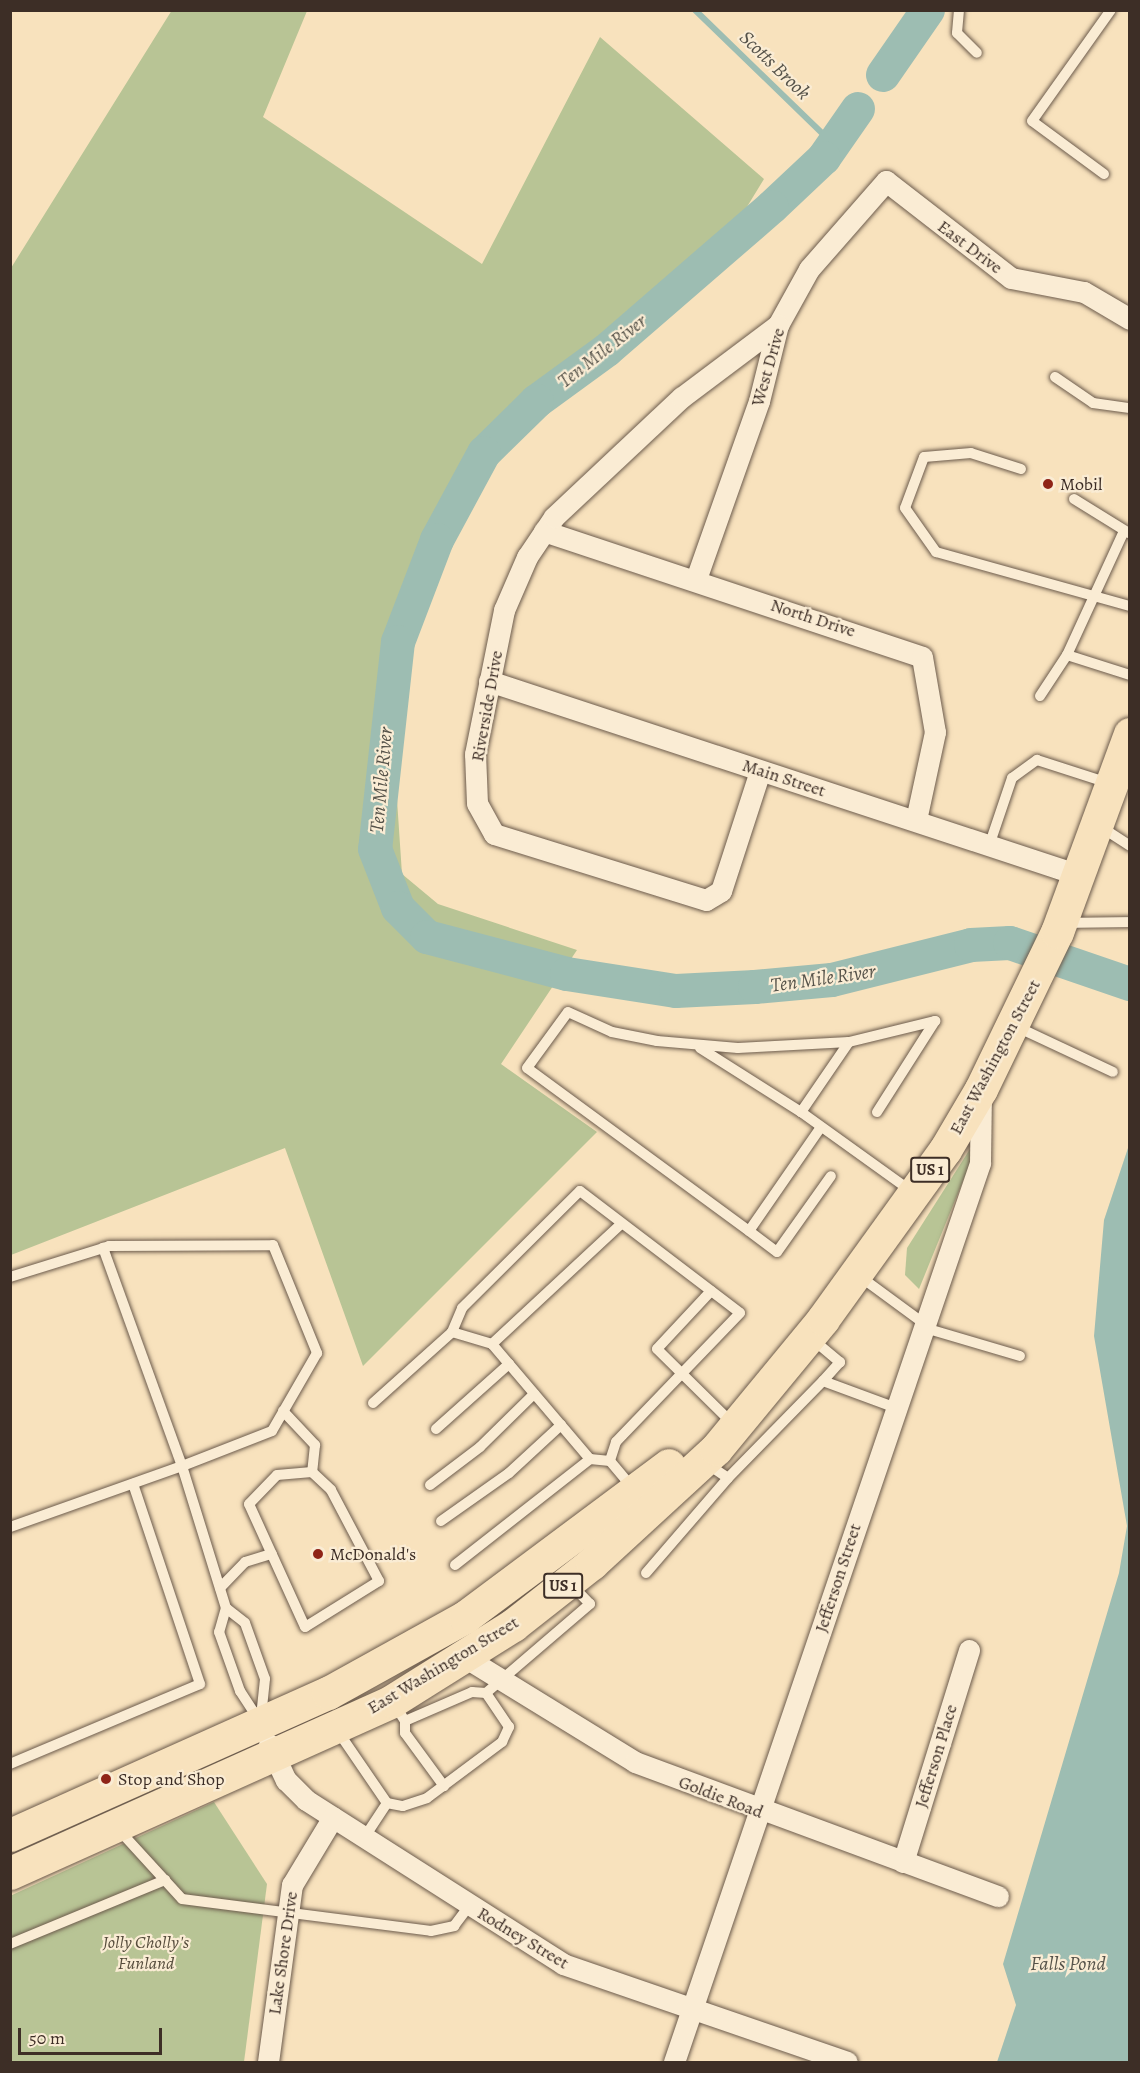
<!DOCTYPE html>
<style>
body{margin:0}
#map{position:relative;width:1140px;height:2073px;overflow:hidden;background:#f8e2bd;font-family:Alegreya,serif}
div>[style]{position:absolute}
.green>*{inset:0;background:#b8c495}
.water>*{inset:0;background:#9dbdb2}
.stream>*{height:6px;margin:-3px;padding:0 3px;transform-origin:3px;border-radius:3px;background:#9dbdb2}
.river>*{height:34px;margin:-17px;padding:0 17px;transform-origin:17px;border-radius:17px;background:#9dbdb2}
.roads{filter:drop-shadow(0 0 2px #6c5b4c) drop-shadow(0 0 2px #6c5b4c)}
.lane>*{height:10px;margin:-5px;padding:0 5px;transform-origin:5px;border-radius:5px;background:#faecd4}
.street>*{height:21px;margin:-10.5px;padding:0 10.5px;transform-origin:10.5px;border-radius:10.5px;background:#faecd4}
.primary>*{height:33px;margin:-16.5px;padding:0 16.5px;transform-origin:16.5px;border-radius:16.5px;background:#f8e2bd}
.dots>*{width:16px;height:16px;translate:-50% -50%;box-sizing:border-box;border:3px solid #faecd4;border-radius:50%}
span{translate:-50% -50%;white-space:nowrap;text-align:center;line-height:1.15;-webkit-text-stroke:4.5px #faecd4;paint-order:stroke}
.shield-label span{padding:2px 4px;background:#faecd4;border:2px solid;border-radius:4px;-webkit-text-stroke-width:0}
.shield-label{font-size:16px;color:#3d2e26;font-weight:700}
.street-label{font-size:18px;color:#3d2e26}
.poi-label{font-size:18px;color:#3d2e26}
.left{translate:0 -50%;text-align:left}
.park-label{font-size:18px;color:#564c3c;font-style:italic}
.water-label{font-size:20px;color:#555249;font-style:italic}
.frame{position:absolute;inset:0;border:12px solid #3d2e26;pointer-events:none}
.scale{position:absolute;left:18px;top:2028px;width:144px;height:27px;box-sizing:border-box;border:3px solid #3d2e26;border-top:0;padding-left:8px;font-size:18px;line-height:21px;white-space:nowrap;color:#3d2e26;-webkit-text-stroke:4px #faecd4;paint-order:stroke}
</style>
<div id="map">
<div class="green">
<i style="clip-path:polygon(172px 10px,307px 11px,263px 117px,482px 264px,600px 37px,764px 179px,723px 246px,616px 354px,502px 446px,415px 617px,394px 755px,402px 874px,438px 904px,577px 950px,501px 1064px,597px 1132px,363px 1366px,285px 1148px,11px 1255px,11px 268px)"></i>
<i style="clip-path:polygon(970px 1149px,976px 1149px,919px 1289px,905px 1275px,907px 1248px)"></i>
<i style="clip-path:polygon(214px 1802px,267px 1884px,244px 2062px,11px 2062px,10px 1896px)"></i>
</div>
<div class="water">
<i style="clip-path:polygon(1129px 1145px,1129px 2062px,997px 2062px,1016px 2005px,1003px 1964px,1119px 1573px,1127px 1526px,1094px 1336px,1104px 1220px)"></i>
</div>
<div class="stream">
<i style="left:695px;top:10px;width:190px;rotate:44.1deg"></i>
</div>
<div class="river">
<i style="left:883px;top:75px;width:79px;rotate:-55.3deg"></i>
<i style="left:858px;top:109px;width:60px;rotate:124.8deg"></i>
<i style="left:824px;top:158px;width:71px;rotate:136.7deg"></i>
<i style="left:772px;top:207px;width:218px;rotate:139.1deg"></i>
<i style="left:607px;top:350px;width:87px;rotate:143.9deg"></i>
<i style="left:537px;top:401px;width:74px;rotate:135.5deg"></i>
<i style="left:484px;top:453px;width:99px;rotate:118.4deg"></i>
<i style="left:437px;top:540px;width:109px;rotate:110.9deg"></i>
<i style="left:398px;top:642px;width:208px;rotate:96.3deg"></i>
<i style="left:375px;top:849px;width:63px;rotate:68.7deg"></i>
<i style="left:398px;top:908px;width:41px;rotate:45deg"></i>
<i style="left:427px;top:937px;width:145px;rotate:14.8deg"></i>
<i style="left:567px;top:974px;width:110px;rotate:8.9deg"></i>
<i style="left:676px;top:991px;width:79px;rotate:-2.9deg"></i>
<i style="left:755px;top:987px;width:77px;rotate:-5.2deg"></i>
<i style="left:832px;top:980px;width:143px;rotate:-14.1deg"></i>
<i style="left:971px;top:945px;width:39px;rotate:-3deg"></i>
<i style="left:1010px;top:943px;width:127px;rotate:18.9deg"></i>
</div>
<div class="roads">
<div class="lane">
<i style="left:959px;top:10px;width:23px;rotate:95deg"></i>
<i style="left:957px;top:33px;width:28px;rotate:45deg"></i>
<i style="left:1104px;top:174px;width:89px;rotate:-143.6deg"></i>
<i style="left:1032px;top:121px;width:136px;rotate:-54.6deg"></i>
<i style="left:1055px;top:377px;width:46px;rotate:34.4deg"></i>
<i style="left:1093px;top:403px;width:37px;rotate:8deg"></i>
<i style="left:1021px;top:469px;width:52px;rotate:-162.3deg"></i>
<i style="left:971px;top:453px;width:47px;rotate:175.1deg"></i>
<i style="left:924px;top:457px;width:54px;rotate:110.4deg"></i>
<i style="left:905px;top:508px;width:54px;rotate:54.8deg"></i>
<i style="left:936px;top:552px;width:201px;rotate:15.6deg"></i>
<i style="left:1074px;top:499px;width:65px;rotate:31.7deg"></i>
<i style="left:1067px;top:655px;width:66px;rotate:17.6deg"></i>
<i style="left:1040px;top:696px;width:49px;rotate:-56.6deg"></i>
<i style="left:1067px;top:655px;width:136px;rotate:-65.3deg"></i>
<i style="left:1101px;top:827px;width:35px;rotate:33deg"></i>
<i style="left:990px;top:843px;width:69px;rotate:-71.3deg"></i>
<i style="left:1012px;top:778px;width:31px;rotate:-36deg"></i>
<i style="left:1037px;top:760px;width:75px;rotate:17.9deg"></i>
<i style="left:1064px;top:923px;width:66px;rotate:-0.9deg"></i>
<i style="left:1015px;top:1026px;width:108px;rotate:25.1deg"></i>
<i style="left:849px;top:1042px;width:85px;rotate:124.4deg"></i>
<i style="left:801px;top:1112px;width:135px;rotate:35.7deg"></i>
<i style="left:700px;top:1048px;width:120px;rotate:32.4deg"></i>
<i style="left:821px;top:1127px;width:126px;rotate:124.7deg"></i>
<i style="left:749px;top:1231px;width:275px;rotate:-143.7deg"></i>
<i style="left:527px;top:1068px;width:69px;rotate:-53.8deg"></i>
<i style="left:568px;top:1012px;width:48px;rotate:24.4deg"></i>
<i style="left:612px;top:1032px;width:46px;rotate:11.3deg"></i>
<i style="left:657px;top:1041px;width:81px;rotate:4.9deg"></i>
<i style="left:738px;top:1048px;width:111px;rotate:-3.1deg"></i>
<i style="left:849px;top:1042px;width:89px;rotate:-13.7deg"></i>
<i style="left:935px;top:1021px;width:108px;rotate:122.5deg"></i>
<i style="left:749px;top:1231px;width:35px;rotate:37deg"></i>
<i style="left:777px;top:1252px;width:93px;rotate:-54.6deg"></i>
<i style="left:858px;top:1275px;width:84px;rotate:36.3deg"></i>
<i style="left:10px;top:1277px;width:97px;rotate:-17.3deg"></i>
<i style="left:103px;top:1248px;width:6px;rotate:-18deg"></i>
<i style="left:109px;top:1246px;width:164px;rotate:-0.3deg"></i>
<i style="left:273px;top:1245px;width:117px;rotate:67.8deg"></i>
<i style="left:317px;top:1353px;width:90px;rotate:120deg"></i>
<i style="left:272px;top:1431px;width:97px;rotate:158.7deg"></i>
<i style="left:182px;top:1466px;width:232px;rotate:-109.9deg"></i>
<i style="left:711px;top:1291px;width:79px;rotate:133deg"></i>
<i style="left:657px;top:1349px;width:95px;rotate:44.6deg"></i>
<i style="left:925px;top:1328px;width:99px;rotate:16.4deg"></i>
<i style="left:452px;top:1332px;width:42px;rotate:16.7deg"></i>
<i style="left:492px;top:1344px;width:151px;rotate:49.6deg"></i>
<i style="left:590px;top:1459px;width:20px;rotate:6deg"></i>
<i style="left:610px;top:1461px;width:35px;rotate:50deg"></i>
<i style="left:811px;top:1338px;width:38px;rotate:40deg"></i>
<i style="left:840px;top:1362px;width:25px;rotate:132deg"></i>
<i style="left:492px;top:1344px;width:176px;rotate:-42.9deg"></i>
<i style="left:373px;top:1403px;width:106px;rotate:-41.9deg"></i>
<i style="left:452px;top:1332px;width:26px;rotate:-67deg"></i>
<i style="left:462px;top:1308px;width:166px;rotate:-44.8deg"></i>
<i style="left:580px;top:1191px;width:201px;rotate:37.3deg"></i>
<i style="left:740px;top:1313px;width:179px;rotate:133.9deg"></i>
<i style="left:616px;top:1442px;width:20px;rotate:108deg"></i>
<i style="left:283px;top:1411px;width:47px;rotate:46.7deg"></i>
<i style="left:315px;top:1445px;width:27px;rotate:96deg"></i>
<i style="left:436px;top:1429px;width:98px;rotate:-41.7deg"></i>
<i style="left:312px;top:1472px;width:26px;rotate:43deg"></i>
<i style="left:331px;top:1490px;width:103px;rotate:62.2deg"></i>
<i style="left:379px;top:1581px;width:87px;rotate:148.1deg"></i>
<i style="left:305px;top:1627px;width:135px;rotate:-114.5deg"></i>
<i style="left:249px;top:1504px;width:40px;rotate:-46deg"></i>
<i style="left:277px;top:1475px;width:35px;rotate:-5deg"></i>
<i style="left:728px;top:1478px;width:136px;rotate:-45.6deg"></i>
<i style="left:823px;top:1381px;width:78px;rotate:20.3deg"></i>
<i style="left:430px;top:1485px;width:63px;rotate:-37.2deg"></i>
<i style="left:480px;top:1447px;width:76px;rotate:-44.5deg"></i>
<i style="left:441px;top:1521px;width:83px;rotate:-35.2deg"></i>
<i style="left:509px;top:1473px;width:71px;rotate:-42.7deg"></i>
<i style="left:10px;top:1527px;width:182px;rotate:-19.5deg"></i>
<i style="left:182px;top:1466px;width:149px;rotate:72.8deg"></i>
<i style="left:226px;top:1608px;width:24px;rotate:38deg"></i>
<i style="left:245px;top:1623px;width:59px;rotate:70.3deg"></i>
<i style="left:265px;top:1679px;width:39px;rotate:96deg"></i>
<i style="left:455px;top:1565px;width:172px;rotate:-38.1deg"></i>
<i style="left:646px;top:1573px;width:125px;rotate:-49.2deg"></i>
<i style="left:728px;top:1478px;width:27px;rotate:-146deg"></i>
<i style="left:220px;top:1588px;width:36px;rotate:-46deg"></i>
<i style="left:245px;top:1562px;width:28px;rotate:-17deg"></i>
<i style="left:226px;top:1608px;width:25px;rotate:106deg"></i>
<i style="left:219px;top:1632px;width:63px;rotate:70.4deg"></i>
<i style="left:240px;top:1691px;width:35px;rotate:57deg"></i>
<i style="left:394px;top:1704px;width:20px;rotate:57deg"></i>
<i style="left:405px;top:1721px;width:73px;rotate:-23.4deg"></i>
<i style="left:472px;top:1692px;width:14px;rotate:4deg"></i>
<i style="left:486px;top:1693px;width:137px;rotate:-40.6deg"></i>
<i style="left:590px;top:1604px;width:28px;rotate:-134deg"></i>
<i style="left:405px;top:1721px;width:12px;rotate:90deg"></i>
<i style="left:405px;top:1733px;width:66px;rotate:53.7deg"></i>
<i style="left:337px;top:1730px;width:88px;rotate:55.6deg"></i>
<i style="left:387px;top:1803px;width:16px;rotate:11deg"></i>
<i style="left:403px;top:1806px;width:25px;rotate:-18deg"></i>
<i style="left:427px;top:1798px;width:94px;rotate:-36.7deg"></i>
<i style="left:502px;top:1742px;width:17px;rotate:-65deg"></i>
<i style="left:509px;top:1727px;width:41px;rotate:-124.1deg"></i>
<i style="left:10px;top:1764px;width:206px;rotate:-22.8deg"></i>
<i style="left:200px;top:1684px;width:211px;rotate:-108.5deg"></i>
<i style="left:119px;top:1830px;width:93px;rotate:47.6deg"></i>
<i style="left:182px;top:1899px;width:251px;rotate:7.3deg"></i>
<i style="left:431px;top:1931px;width:24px;rotate:-12deg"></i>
<i style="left:454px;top:1926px;width:25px;rotate:-53deg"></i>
<i style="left:364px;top:1838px;width:42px;rotate:-56.7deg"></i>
<i style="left:10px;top:1944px;width:168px;rotate:-22.4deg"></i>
</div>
<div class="street">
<i style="left:544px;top:531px;width:398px;rotate:18.4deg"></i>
<i style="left:922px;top:657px;width:76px;rotate:80.2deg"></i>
<i style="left:935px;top:732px;width:90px;rotate:102.2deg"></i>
<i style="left:696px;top:579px;width:189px;rotate:-70.5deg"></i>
<i style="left:759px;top:401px;width:78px;rotate:-76deg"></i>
<i style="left:778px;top:325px;width:64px;rotate:-61deg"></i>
<i style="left:809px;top:269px;width:117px;rotate:-48.8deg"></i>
<i style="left:886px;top:181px;width:158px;rotate:37.8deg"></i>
<i style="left:1011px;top:278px;width:74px;rotate:10.9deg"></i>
<i style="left:1084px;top:292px;width:53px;rotate:30.4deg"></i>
<i style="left:489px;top:681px;width:621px;rotate:18.2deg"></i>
<i style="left:760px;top:771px;width:126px;rotate:108deg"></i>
<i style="left:721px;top:891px;width:17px;rotate:149deg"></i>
<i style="left:706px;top:900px;width:222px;rotate:-162.7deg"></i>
<i style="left:494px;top:834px;width:35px;rotate:-119deg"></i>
<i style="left:477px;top:803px;width:49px;rotate:-92.3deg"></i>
<i style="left:475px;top:754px;width:147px;rotate:-78.6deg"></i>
<i style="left:504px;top:610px;width:58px;rotate:-66.5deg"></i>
<i style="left:527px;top:557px;width:48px;rotate:-56deg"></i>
<i style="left:554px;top:517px;width:175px;rotate:-43.2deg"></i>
<i style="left:682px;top:397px;width:120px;rotate:-36.9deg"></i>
<i style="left:463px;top:1656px;width:202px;rotate:31.6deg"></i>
<i style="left:635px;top:1762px;width:387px;rotate:20.3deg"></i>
<i style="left:269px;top:1744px;width:40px;rotate:65deg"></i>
<i style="left:286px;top:1780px;width:28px;rotate:45deg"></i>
<i style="left:306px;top:1800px;width:305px;rotate:32.5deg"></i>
<i style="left:563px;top:1964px;width:300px;rotate:19deg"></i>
<i style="left:903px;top:1862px;width:222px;rotate:-72.7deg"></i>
<i style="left:268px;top:2062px;width:179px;rotate:-82.3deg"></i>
<i style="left:292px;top:1885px;width:79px;rotate:-58.9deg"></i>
<i style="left:674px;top:2062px;width:950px;rotate:-71.2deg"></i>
<i style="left:980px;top:1163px;width:69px;rotate:-89.2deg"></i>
</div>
<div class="primary">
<i style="left:10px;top:1835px;width:348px;rotate:-24.1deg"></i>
<i style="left:328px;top:1693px;width:157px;rotate:-29deg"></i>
<i style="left:465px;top:1617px;width:254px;rotate:-36.7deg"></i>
<i style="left:10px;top:1873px;width:419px;rotate:-24.2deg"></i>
<i style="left:392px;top:1701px;width:143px;rotate:-32.1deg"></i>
<i style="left:513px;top:1625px;width:100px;rotate:-38.1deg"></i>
<i style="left:592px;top:1563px;width:168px;rotate:-42.6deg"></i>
<i style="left:716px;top:1449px;width:168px;rotate:-50.5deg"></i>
<i style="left:823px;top:1319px;width:208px;rotate:-54.2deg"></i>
<i style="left:945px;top:1150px;width:71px;rotate:-59.5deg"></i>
<i style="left:981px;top:1089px;width:174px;rotate:-64.2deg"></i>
<i style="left:1057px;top:932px;width:211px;rotate:-69.8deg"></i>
</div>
</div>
<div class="dots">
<i style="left:1048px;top:484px;background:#8f2418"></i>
<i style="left:318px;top:1554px;background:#8f2418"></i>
<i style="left:106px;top:1779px;background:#8f2418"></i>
</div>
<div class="shield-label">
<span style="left:930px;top:1170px">US 1</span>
<span style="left:563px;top:1586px">US 1</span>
</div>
<div class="street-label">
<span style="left:970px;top:247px;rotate:37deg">East Drive</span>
<span style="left:768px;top:367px;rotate:-74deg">West Drive</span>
<span style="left:813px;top:618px;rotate:18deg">North Drive</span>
<span style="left:487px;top:706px;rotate:-80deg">Riverside Drive</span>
<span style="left:784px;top:778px;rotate:18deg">Main Street</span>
<span style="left:995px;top:1057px;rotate:-62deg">East Washington Street</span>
<span style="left:838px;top:1578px;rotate:-72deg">Jefferson Street</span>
<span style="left:443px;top:1665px;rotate:-31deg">East Washington Street</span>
<span style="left:936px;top:1756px;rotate:-73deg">Jefferson Place</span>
<span style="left:721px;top:1797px;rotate:21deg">Goldie Road</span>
<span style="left:523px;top:1938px;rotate:31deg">Rodney Street</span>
<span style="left:283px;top:1953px;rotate:-82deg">Lake Shore Drive</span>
</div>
<div class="poi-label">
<span class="left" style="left:1060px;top:484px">Mobil</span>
<span class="left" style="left:330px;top:1554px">McDonald's</span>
<span class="left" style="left:118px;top:1779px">Stop and Shop</span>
</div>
<div class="park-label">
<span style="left:146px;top:1953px">Jolly Cholly's<br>Funland</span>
</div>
<div class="water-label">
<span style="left:775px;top:65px;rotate:44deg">Scotts Brook</span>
<span style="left:602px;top:351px;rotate:-38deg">Ten Mile River</span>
<span style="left:381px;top:780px;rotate:-85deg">Ten Mile River</span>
<span style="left:823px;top:978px;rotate:-8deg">Ten Mile River</span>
<span style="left:1068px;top:1963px">Falls Pond</span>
</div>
<div class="frame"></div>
<div class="scale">50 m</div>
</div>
